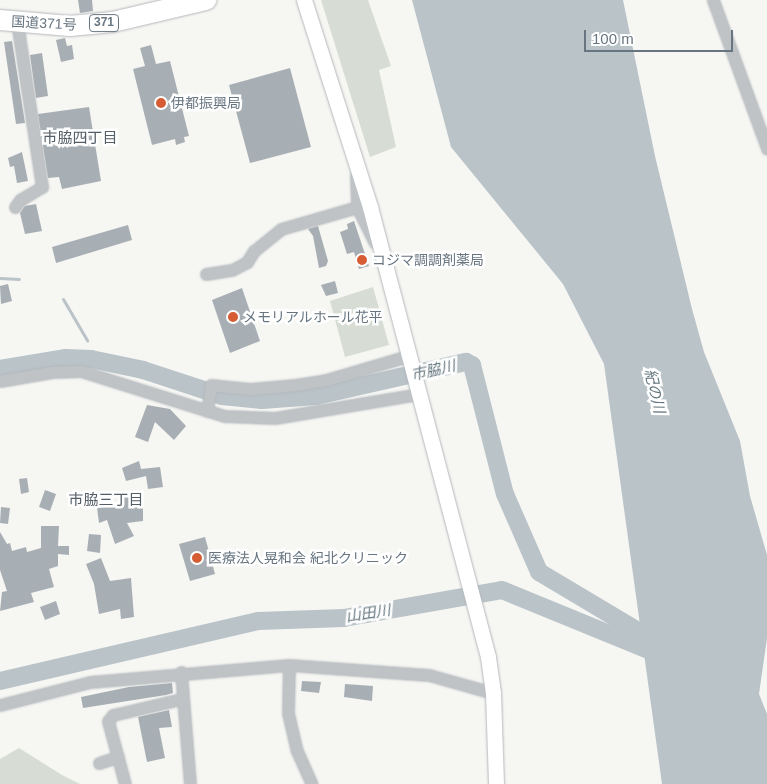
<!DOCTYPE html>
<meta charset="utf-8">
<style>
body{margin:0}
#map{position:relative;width:767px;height:784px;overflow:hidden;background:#f6f6f3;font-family:Arial,"Noto Sans JP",sans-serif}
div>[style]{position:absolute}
.green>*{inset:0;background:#d7dcd4}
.water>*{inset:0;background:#b9c3c8}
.stream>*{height:3px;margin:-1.5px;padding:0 1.5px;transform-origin:1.5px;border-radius:1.5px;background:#b9c3c8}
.river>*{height:18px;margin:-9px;padding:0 9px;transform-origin:9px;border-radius:9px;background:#b9c3c8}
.building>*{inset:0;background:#a8afb4}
.roads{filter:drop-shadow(0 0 1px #b4b8bc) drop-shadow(0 0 1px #b4b8bc)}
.street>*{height:11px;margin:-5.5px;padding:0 5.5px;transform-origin:5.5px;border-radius:5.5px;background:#bfc3c6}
.secondary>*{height:15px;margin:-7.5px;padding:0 7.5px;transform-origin:7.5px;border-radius:7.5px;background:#fff}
.highway>*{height:20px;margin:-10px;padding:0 10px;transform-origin:10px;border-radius:10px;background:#fff}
.dots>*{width:14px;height:14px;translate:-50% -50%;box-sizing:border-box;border:2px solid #fff;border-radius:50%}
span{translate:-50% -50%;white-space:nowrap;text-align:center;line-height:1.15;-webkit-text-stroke:5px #fff;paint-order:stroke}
.shield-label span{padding:1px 4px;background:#fff;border:1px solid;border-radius:4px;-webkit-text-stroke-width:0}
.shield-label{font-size:12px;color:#677581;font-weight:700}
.street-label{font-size:14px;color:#677581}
.poi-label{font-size:14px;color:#677581}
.left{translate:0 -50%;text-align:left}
.neighbourhood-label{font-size:15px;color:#545e67}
.water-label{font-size:15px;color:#63767e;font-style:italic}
.scale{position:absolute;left:584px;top:30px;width:149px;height:22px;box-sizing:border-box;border:2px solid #677581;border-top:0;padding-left:6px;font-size:15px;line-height:18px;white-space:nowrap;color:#677581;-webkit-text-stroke:4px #fff;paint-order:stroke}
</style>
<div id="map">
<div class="green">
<i style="clip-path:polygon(321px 0,368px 0,391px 66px,379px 70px,396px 147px,370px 157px)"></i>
<i style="clip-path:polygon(373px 287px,389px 345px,345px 357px,330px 301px)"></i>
<i style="clip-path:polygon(19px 748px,62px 775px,80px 784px,0 784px,0 759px)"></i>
</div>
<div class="water">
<i style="clip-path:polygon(412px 0,623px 0,655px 156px,692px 309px,704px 352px,740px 441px,750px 496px,767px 555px,767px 638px,759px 694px,767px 714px,767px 784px,662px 784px,604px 364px,563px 284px,451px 147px)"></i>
</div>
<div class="stream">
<i style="left:0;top:278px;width:19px;rotate:3deg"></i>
<i style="left:63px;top:299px;width:48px;rotate:59.7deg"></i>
</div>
<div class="river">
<i style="left:0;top:369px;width:67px;rotate:-9.5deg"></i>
<i style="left:66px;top:358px;width:25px;rotate:2deg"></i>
<i style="left:91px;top:359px;width:53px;rotate:11.9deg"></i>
<i style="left:143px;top:370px;width:83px;rotate:18.2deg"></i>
<i style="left:222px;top:396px;width:40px;rotate:5.7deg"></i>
<i style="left:262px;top:400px;width:54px;rotate:-4.2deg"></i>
<i style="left:316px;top:396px;width:154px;rotate:-12.8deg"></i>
<i style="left:466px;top:362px;width:7px;rotate:27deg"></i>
<i style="left:472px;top:365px;width:133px;rotate:75.7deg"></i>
<i style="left:505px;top:494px;width:85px;rotate:66.4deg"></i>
<i style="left:539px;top:572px;width:141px;rotate:30.8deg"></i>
<i style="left:0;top:681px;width:265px;rotate:-13.1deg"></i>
<i style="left:258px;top:621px;width:86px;rotate:-2deg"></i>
<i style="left:344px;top:618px;width:160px;rotate:-10deg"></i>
<i style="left:502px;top:590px;width:176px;rotate:22.3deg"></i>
</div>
<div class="building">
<i style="clip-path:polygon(78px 0,92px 0,93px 11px,80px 13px)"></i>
<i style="clip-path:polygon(65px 38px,67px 46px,72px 45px,74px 59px,61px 62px,56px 40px)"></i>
<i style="clip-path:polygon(12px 41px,25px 123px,16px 124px,4px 42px)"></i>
<i style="clip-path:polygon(151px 45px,156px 64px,170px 61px,189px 136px,184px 137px,185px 142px,176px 145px,175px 139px,152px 145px,133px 69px,145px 66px,140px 48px)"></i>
<i style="clip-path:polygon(42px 53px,48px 96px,36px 98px,30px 55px)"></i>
<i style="clip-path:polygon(290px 68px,311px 147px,250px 163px,229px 85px)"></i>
<i style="clip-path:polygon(89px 107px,101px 181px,62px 189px,59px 177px,48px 178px,38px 114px)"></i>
<i style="clip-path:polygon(22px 152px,28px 181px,17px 183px,14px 166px,10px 167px,8px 158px)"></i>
<i style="clip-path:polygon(36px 204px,42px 231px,25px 234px,20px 213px,25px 206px)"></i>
<i style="clip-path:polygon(354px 221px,369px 266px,359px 269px,354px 252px,347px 254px,340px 232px,348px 229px,347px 224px)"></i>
<i style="clip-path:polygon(128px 225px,132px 240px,56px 263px,52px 247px)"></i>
<i style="clip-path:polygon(318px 226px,328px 261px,326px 266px,319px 268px,313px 236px,308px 229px)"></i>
<i style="clip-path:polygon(335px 281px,338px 293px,326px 296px,321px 285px)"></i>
<i style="clip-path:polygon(8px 284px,12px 301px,1px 304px,0 286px)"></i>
<i style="clip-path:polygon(242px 288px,260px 341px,230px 353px,212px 300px)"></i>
<i style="clip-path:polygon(147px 405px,170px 409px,186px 426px,174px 440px,155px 422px,148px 442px,135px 437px)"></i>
<i style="clip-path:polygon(139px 461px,141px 469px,160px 467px,163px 487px,148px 489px,146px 476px,126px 481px,122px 468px)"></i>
<i style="clip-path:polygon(27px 478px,29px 492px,21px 494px,19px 479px)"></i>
<i style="clip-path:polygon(45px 490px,56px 494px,50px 511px,39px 507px)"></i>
<i style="clip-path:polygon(143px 494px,143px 521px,127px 523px,134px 536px,115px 544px,107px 520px,99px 523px,97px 508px,122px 505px,121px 497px)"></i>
<i style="clip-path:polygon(1px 507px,10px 508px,8px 524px,0 523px)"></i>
<i style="clip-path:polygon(41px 526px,59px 526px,58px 546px,69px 546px,69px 555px,58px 554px,58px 566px,49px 569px,54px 587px,31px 593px,34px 602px,0 611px,2px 592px,7px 591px,0 570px,0 532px,7px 544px,10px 543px,12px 551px,26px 547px,27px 552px,41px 548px)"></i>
<i style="clip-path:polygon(89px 534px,101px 535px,100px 553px,87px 551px)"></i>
<i style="clip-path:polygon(205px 537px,215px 574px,190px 581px,179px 544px)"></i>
<i style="clip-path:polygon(101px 558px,110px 581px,131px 578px,134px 617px,121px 619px,120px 609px,99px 614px,94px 584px,86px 564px)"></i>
<i style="clip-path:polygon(56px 601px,60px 614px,45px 620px,40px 607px)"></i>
<i style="clip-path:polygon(302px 681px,321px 682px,319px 693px,301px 691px)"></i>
<i style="clip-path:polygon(172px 683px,173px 693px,166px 695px,83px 708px,81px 697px,129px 687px)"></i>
<i style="clip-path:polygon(345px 684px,373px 686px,372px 701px,344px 697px)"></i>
<i style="clip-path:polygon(169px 710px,172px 727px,159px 728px,165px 758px,147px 762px,138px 717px)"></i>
</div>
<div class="roads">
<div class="street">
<i style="left:713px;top:0;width:158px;rotate:70deg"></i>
<i style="left:356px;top:174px;width:33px;rotate:88deg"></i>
<i style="left:357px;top:207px;width:40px;rotate:63.4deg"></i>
<i style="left:15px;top:207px;width:9px;rotate:-54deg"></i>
<i style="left:20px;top:200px;width:26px;rotate:-31deg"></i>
<i style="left:42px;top:187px;width:167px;rotate:-98.6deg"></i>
<i style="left:206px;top:274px;width:26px;rotate:-9deg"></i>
<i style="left:232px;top:270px;width:17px;rotate:-28deg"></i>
<i style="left:247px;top:262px;width:13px;rotate:-58deg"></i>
<i style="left:254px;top:251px;width:35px;rotate:-39deg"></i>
<i style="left:281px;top:229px;width:79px;rotate:-16.1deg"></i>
<i style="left:0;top:381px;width:53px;rotate:-9.8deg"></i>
<i style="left:52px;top:372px;width:29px;rotate:-2deg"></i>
<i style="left:81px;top:371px;width:151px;rotate:17.4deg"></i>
<i style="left:225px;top:416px;width:50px;rotate:2.3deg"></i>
<i style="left:275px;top:418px;width:145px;rotate:-9.5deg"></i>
<i style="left:207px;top:411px;width:26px;rotate:-81deg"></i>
<i style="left:211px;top:385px;width:39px;rotate:6deg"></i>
<i style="left:250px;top:389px;width:45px;rotate:-5.1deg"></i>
<i style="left:295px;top:385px;width:31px;rotate:-9deg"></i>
<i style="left:326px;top:380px;width:85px;rotate:-16.3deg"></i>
<i style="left:289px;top:665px;width:48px;rotate:91.2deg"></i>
<i style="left:288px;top:713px;width:39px;rotate:77deg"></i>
<i style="left:297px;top:751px;width:36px;rotate:66deg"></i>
<i style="left:181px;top:672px;width:112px;rotate:85.4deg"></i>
<i style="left:0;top:705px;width:93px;rotate:-14.3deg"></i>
<i style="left:90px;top:682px;width:200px;rotate:-4.9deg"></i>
<i style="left:289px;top:665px;width:140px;rotate:4.1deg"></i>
<i style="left:429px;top:675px;width:66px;rotate:15.7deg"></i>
<i style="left:99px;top:763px;width:20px;rotate:-18deg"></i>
<i style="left:125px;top:784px;width:65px;rotate:-105.1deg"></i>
<i style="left:108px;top:721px;width:8px;rotate:-50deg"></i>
<i style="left:113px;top:715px;width:70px;rotate:-13.2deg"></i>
</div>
<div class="secondary">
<i style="left:304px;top:0;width:217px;rotate:72.3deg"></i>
<i style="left:370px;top:207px;width:465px;rotate:75.3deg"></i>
<i style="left:488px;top:657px;width:36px;rotate:82deg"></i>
<i style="left:493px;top:693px;width:91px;rotate:88.1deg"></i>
</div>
<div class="highway">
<i style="left:0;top:20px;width:70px;rotate:4.9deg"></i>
<i style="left:70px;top:26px;width:43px;rotate:-5.3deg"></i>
<i style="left:113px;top:22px;width:96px;rotate:-13.3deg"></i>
</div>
</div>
<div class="dots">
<i style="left:161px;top:103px;background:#d65c33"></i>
<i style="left:362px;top:260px;background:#d65c33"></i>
<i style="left:233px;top:317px;background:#d65c33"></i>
<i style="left:197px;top:558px;background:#d65c33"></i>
</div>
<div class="shield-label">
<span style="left:104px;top:23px">371</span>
</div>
<div class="street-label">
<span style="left:44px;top:23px;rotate:3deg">国道371号</span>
</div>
<div class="poi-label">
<span class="left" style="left:171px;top:103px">伊都振興局</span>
<span class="left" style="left:372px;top:260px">コジマ調調剤薬局</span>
<span class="left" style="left:243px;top:317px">メモリアルホール花平</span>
<span class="left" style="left:208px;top:558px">医療法人晃和会 紀北クリニック</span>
</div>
<div class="neighbourhood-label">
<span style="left:80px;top:138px">市脇四丁目</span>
<span style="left:106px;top:500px">市脇三丁目</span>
</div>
<div class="water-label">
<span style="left:433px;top:370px;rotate:-13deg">市脇川</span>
<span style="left:655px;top:391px;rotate:77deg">紀の川</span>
<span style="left:368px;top:613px;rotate:-9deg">山田川</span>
</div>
<div class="scale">100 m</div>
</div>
